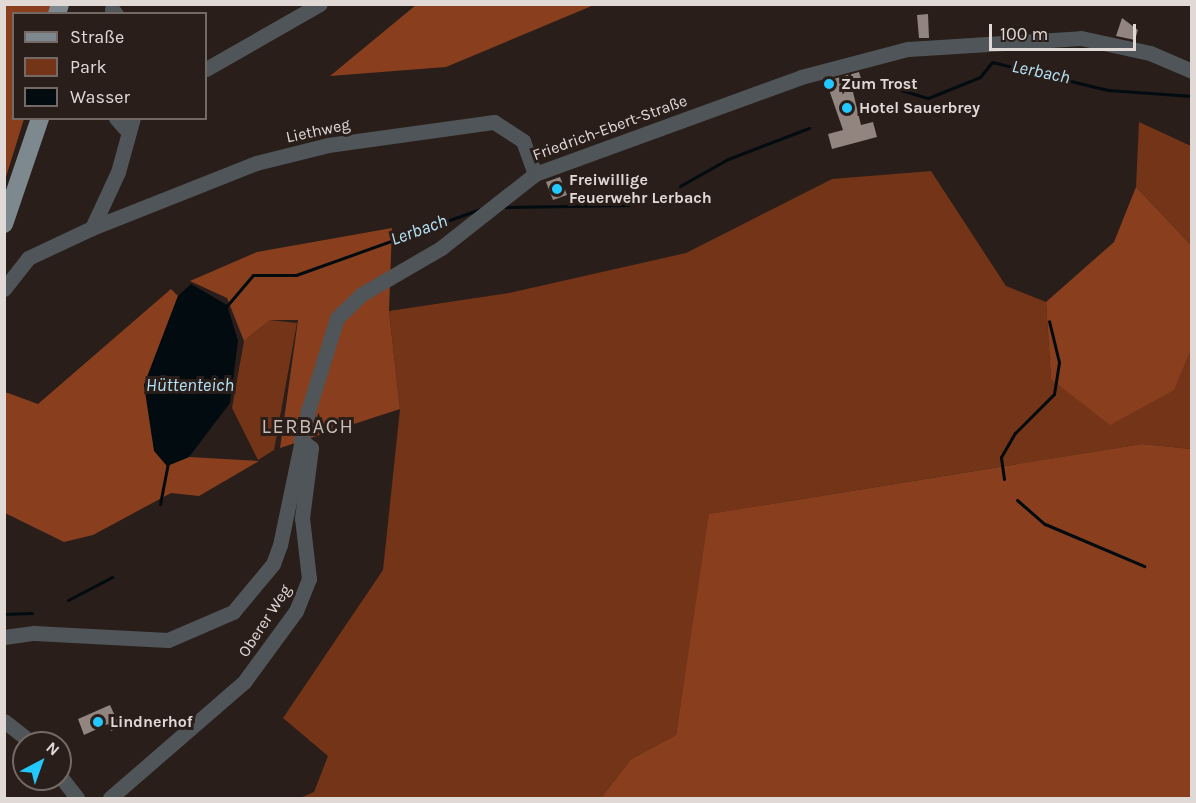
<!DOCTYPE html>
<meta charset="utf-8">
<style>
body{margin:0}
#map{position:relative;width:1196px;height:803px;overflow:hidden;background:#291e19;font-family:Karla,sans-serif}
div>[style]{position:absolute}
.green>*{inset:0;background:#733418}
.forest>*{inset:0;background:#893f1e}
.water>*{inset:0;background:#020b10}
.stream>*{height:3px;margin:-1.5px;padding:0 1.5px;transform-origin:1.5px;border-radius:1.5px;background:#020b10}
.building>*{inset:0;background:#92847e}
.minor>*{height:15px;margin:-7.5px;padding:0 7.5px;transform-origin:7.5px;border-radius:7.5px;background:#4f5558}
.major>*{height:18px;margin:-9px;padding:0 9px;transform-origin:9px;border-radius:9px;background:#7d898e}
.dots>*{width:16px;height:16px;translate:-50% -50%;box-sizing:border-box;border:3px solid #291e19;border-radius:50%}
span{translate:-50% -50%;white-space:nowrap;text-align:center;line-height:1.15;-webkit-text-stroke:6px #291e19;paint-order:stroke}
.poi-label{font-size:16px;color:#e1d9d6;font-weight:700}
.left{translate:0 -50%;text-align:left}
.street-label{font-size:16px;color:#e1d9d6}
.water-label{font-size:18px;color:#b5e4f9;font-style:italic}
.quarter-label{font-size:20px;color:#ccbdb7;letter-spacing:1.5px}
.frame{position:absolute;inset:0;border:6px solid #e1d9d6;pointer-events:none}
.legend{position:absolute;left:12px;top:12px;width:195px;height:108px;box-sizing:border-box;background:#291e19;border:2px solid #736965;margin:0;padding:8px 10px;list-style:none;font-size:18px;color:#e1d9d6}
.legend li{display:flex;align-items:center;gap:12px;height:30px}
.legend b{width:30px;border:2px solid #736965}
.north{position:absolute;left:12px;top:731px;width:60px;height:60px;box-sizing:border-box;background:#291e19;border:2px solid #736965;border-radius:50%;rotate:41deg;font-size:16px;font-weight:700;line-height:24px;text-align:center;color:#e1d9d6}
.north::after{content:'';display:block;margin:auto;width:21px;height:27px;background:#23c9fe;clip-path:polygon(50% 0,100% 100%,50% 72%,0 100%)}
.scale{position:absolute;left:989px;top:24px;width:147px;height:27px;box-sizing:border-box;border:3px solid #e1d9d6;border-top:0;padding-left:8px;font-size:18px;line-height:21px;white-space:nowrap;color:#e1d9d6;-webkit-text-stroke:4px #291e19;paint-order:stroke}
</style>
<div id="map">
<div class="green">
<i style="clip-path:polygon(1139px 122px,1191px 146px,1191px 245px,1136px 187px)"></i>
<i style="clip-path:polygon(931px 171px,1006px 286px,1046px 302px,1051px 379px,1191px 347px,1191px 449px,1142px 444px,710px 514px,676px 735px,631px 759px,601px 798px,300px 798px,314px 792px,328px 756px,283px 718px,383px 570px,400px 409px,389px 311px,509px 293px,686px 253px,832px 179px)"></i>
<i style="clip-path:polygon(270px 320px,297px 323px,274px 450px,258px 460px,232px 408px,244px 341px)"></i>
</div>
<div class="forest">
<i style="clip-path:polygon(5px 5px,54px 5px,51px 13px,14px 14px,14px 118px,24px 119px,5px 180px)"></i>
<i style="clip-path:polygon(416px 5px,416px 4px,594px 5px,446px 67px,330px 76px)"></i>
<i style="clip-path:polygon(1136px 187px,1191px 245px,1191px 349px,1174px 390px,1110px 425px,1051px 379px,1046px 302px,1114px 242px)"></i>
<i style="clip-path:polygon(392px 228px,389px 311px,400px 409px,280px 448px,298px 320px,270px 320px,244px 341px,227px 298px,190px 281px,257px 252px)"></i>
<i style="clip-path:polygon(171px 289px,178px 296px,144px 385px,167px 466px,189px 457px,259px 461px,199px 496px,171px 493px,93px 535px,64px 542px,5px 513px,5px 392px,38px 404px)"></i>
<i style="clip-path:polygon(1142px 444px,1191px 449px,1191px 798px,601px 798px,631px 759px,676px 735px,709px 514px)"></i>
</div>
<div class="water">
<i style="clip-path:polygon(191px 284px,227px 305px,238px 341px,230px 403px,189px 457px,167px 466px,154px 451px,144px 385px,178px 296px)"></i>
</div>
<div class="stream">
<i style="left:901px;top:90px;width:28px;rotate:17deg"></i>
<i style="left:928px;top:98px;width:56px;rotate:-22deg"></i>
<i style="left:980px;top:77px;width:19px;rotate:-51deg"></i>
<i style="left:992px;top:62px;width:119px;rotate:13.6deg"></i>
<i style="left:1108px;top:90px;width:84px;rotate:4.1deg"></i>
<i style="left:680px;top:186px;width:55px;rotate:-29.4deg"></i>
<i style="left:728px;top:159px;width:87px;rotate:-20.9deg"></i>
<i style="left:505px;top:207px;width:124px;rotate:-0.9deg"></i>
<i style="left:225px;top:308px;width:43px;rotate:-49.7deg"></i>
<i style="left:253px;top:275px;width:43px"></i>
<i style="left:296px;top:275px;width:195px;rotate:-19.7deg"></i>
<i style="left:1004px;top:479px;width:22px;rotate:-98deg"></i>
<i style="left:1001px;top:457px;width:28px;rotate:-60deg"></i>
<i style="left:1015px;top:433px;width:55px;rotate:-45deg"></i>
<i style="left:1054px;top:394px;width:32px;rotate:-81deg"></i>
<i style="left:1059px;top:362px;width:42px;rotate:-103.7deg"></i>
<i style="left:1017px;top:500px;width:37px;rotate:41deg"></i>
<i style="left:1045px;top:524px;width:108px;rotate:23deg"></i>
<i style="left:160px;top:504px;width:42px;rotate:-79deg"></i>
<i style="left:68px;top:600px;width:50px;rotate:-27.6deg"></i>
<i style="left:4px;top:614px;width:28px;rotate:-2deg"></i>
</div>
<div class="building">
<i style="clip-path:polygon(928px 14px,929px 38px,919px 38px,917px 15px)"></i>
<i style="clip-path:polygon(1122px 18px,1138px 30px,1135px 40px,1116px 36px)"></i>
<i style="clip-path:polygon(859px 72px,863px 85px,852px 88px,861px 125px,873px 122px,877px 137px,832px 149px,828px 134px,843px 130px,826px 81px)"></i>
<i style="clip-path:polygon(560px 177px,567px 195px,553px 200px,546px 182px)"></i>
<i style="clip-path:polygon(110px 705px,120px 727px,111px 731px,108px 724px,84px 735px,78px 719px)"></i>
</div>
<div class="minor">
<i style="left:112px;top:9px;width:6px;rotate:51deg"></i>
<i style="left:206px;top:69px;width:131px;rotate:-29.7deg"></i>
<i style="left:116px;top:118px;width:18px;rotate:49deg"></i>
<i style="left:92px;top:228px;width:62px;rotate:-65.1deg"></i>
<i style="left:118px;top:172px;width:56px;rotate:-74.5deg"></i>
<i style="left:4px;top:289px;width:39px;rotate:-52deg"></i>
<i style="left:28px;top:258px;width:71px;rotate:-25.1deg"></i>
<i style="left:92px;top:228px;width:176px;rotate:-21.6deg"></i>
<i style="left:256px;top:163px;width:74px;rotate:-14deg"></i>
<i style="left:328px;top:145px;width:168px;rotate:-7.9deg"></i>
<i style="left:494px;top:122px;width:35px;rotate:33deg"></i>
<i style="left:523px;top:141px;width:35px;rotate:70deg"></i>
<i style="left:4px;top:637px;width:30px;rotate:-8deg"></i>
<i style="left:34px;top:633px;width:134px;rotate:3deg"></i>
<i style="left:168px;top:640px;width:71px;rotate:-23.3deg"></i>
<i style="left:233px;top:612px;width:62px;rotate:-50.2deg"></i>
<i style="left:273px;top:564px;width:20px;rotate:-70deg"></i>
<i style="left:280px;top:545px;width:137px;rotate:-78.2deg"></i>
<i style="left:308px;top:411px;width:97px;rotate:-72.7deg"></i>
<i style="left:337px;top:318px;width:35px;rotate:-44deg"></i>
<i style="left:362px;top:294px;width:91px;rotate:-30.2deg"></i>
<i style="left:441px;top:248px;width:120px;rotate:-38.2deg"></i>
<i style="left:535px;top:174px;width:283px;rotate:-20deg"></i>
<i style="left:801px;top:77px;width:111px;rotate:-14.7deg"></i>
<i style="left:908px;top:49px;width:173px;rotate:-3.6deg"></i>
<i style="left:1081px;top:38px;width:71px;rotate:12.3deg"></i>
<i style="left:1150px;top:53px;width:46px;rotate:23.2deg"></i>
<i style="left:4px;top:721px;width:36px;rotate:38deg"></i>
<i style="left:60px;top:776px;width:28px;rotate:52deg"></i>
<i style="left:110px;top:798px;width:177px;rotate:-40.9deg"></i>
<i style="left:244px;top:682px;width:88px;rotate:-53.8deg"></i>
<i style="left:296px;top:611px;width:35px;rotate:-68deg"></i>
<i style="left:309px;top:579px;width:61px;rotate:-96.5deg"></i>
<i style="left:302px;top:518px;width:71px;rotate:-82.7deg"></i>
<i style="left:311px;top:448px;width:13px;rotate:-141deg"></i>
</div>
<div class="major">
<i style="left:57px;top:14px;width:10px;rotate:-73deg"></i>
<i style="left:4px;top:224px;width:112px;rotate:-71.2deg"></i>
</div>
<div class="dots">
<i style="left:829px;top:84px;background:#23c9fe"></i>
<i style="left:847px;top:108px;background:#23c9fe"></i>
<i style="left:557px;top:189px;background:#23c9fe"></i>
<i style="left:98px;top:722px;background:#23c9fe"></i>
</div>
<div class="poi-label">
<span class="left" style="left:841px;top:84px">Zum Trost</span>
<span class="left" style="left:859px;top:108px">Hotel Sauerbrey</span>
<span class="left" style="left:569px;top:189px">Freiwillige<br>Feuerwehr Lerbach</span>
<span class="left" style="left:110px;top:722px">Lindnerhof</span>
</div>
<div class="street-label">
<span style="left:610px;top:128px;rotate:-20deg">Friedrich-Ebert-Straße</span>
<span style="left:318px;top:131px;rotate:-12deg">Liethweg</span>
<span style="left:265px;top:621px;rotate:-57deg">Oberer Weg</span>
</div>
<div class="water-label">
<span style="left:1041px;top:72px;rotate:12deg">Lerbach</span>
<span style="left:419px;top:230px;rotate:-20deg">Lerbach</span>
<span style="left:190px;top:385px">Hüttenteich</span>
</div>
<div class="quarter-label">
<span style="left:308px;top:426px">LERBACH</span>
</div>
<div class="frame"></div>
<ul class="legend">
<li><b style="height:8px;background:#7d898e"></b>Straße</li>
<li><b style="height:16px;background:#733418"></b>Park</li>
<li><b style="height:16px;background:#020b10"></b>Wasser</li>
</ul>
<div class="north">N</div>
<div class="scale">100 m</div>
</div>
